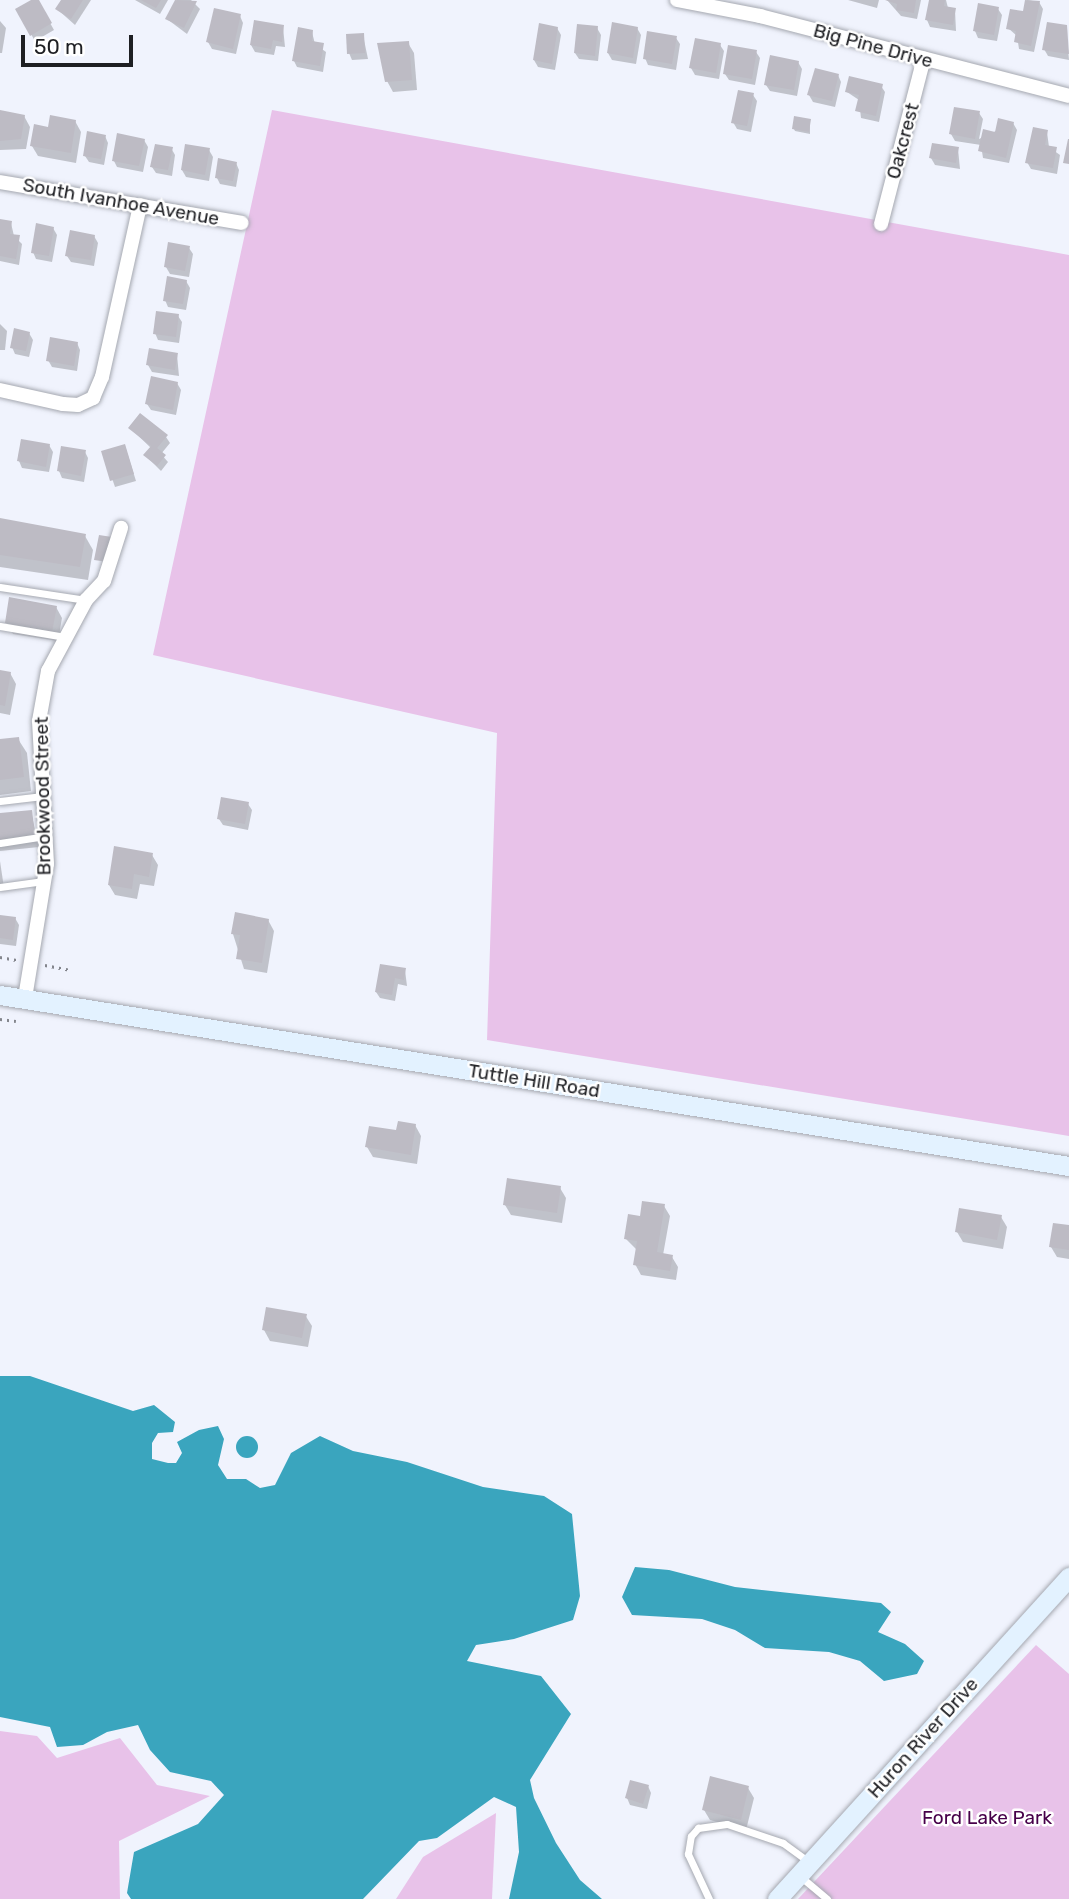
<!DOCTYPE html>
<style>
body{margin:0}
#map{position:relative;width:1069px;height:1899px;overflow:hidden;background:#f0f3fd;font-family:Rubik,sans-serif}
div>[style]{position:absolute}
.green>*{inset:0;background:#e8c2e9}
.water>*{inset:0;background:#3aa5be}
.round{border-radius:50%}
.shadow>*{inset:0;background:#0003}
.building>*{inset:0;background:#bdbbc4}
.path>*{height:2.5px;margin-top:-1.25px;transform-origin:0;background:repeating-linear-gradient(90deg,#83858c 0 2px,transparent 0 7px)}
.roads{filter:drop-shadow(0 0 2px #a5a8b0) drop-shadow(0 0 2px #a5a8b0)}
.service>*{height:7px;margin:-3.5px;padding:0 3.5px;transform-origin:3.5px;border-radius:3.5px;background:#fff}
.minor>*{height:14px;margin:-7px;padding:0 7px;transform-origin:7px;border-radius:7px;background:#fff}
.secondary>*{height:19px;margin:-9.5px;padding:0 9.5px;transform-origin:9.5px;border-radius:9.5px;background:#e3f2ff}
span{translate:-50% -50%;white-space:nowrap;text-align:center;line-height:1.15;-webkit-text-stroke:5px #fff;paint-order:stroke}
.street-label{font-size:19px;color:#1e1f23}
.park-label{font-size:19px;color:#47004a}
.scale{position:absolute;left:21px;top:35px;width:112px;height:32px;box-sizing:border-box;border:4px solid #1e1f23;border-top:0;padding-left:9px;font-size:21px;line-height:24px;white-space:nowrap;color:#1e1f23;-webkit-text-stroke:5px #fff;paint-order:stroke}
</style>
<div id="map">
<div class="green">
<i style="clip-path:polygon(272px 110px,1069px 255px,1069px 1136px,487px 1040px,497px 733px,153px 655px)"></i>
<i style="clip-path:polygon(1036px 1645px,1069px 1674px,1069px 1899px,798px 1899px)"></i>
<i style="clip-path:polygon(0 1731px,37px 1736px,57px 1758px,120px 1738px,157px 1785px,210px 1796px,119px 1841px,120px 1899px,0 1899px)"></i>
<i style="clip-path:polygon(496px 1813px,492px 1899px,396px 1899px,423px 1857px)"></i>
</div>
<div class="water">
<i style="clip-path:polygon(0 1376px,30px 1376px,133px 1411px,154px 1405px,175px 1422px,173px 1432px,158px 1433px,152px 1443px,152px 1459px,168px 1463px,176px 1463px,182px 1453px,177px 1442px,199px 1430px,218px 1426px,224px 1439px,218px 1465px,227px 1479px,246px 1479px,260px 1488px,275px 1485px,291px 1453px,320px 1436px,353px 1451px,407px 1462px,483px 1487px,544px 1496px,572px 1514px,580px 1596px,573px 1620px,514px 1639px,476px 1645px,467px 1661px,541px 1676px,571px 1714px,530px 1780px,534px 1798px,556px 1843px,580px 1880px,602px 1899px,509px 1899px,519px 1852px,516px 1807px,494px 1797px,437px 1838px,419px 1841px,363px 1899px,131px 1899px,127px 1893px,134px 1852px,198px 1824px,224px 1795px,211px 1781px,170px 1772px,150px 1750px,138px 1725px,107px 1732px,83px 1745px,57px 1747px,50px 1727px,0 1717px)"></i>
<i class="round" style="left:236px;top:1436px;width:22px;height:22px"></i>
<i style="clip-path:polygon(635px 1567px,669px 1570px,735px 1587px,881px 1603px,891px 1612px,878px 1632px,905px 1644px,924px 1661px,917px 1674px,884px 1681px,860px 1661px,829px 1652px,765px 1648px,735px 1630px,702px 1619px,632px 1615px,622px 1597px)"></i>
</div>
<div class="shadow">
<i style="clip-path:polygon(37px 0,54px 30px,35px 41px,17px 10px)"></i>
<i style="clip-path:polygon(63px 0,91px 0,75px 25px,57px 9px)"></i>
<i style="clip-path:polygon(135px 0,168px 0,160px 14px)"></i>
<i style="clip-path:polygon(177px 0,191px 0,200px 9px,187px 34px,167px 19px)"></i>
<i style="clip-path:polygon(848px 0,879px 0,877px 8px)"></i>
<i style="clip-path:polygon(887px 0,921px 0,917px 19px,901px 16px)"></i>
<i style="clip-path:polygon(930px 0,946px 0,948px 8px,955px 10px,956px 31px,930px 27px,927px 20px)"></i>
<i style="clip-path:polygon(1027px 0,1039px 2px,1043px 9px,1034px 52px,1019px 49px,1017px 36px,1008px 28px,1024px 13px)"></i>
<i style="clip-path:polygon(998px 9px,1002px 15px,997px 41px,978px 38px,975px 31px)"></i>
<i style="clip-path:polygon(240px 16px,243px 23px,236px 54px,212px 49px,208px 42px)"></i>
<i style="clip-path:polygon(0 21px,6px 28px,2px 53px,0 53px)"></i>
<i style="clip-path:polygon(283px 27px,285px 47px,276px 46px,274px 55px,255px 52px,251px 45px)"></i>
<i style="clip-path:polygon(1066px 27px,1069px 60px,1048px 56px,1044px 49px)"></i>
<i style="clip-path:polygon(557px 28px,561px 35px,555px 70px,538px 67px,534px 60px)"></i>
<i style="clip-path:polygon(597px 28px,601px 35px,598px 61px,579px 59px,575px 53px)"></i>
<i style="clip-path:polygon(637px 28px,641px 35px,636px 64px,612px 60px,608px 53px)"></i>
<i style="clip-path:polygon(312px 32px,315px 44px,326px 52px,323px 72px,297px 67px,294px 61px)"></i>
<i style="clip-path:polygon(363px 35px,368px 59px,352px 60px,349px 53px)"></i>
<i style="clip-path:polygon(676px 38px,680px 44px,676px 70px,648px 65px,645px 58px)"></i>
<i style="clip-path:polygon(408px 43px,414px 53px,417px 90px,393px 92px,387px 81px)"></i>
<i style="clip-path:polygon(720px 45px,724px 51px,719px 79px,695px 75px,691px 68px)"></i>
<i style="clip-path:polygon(756px 52px,760px 58px,755px 85px,729px 80px,725px 74px)"></i>
<i style="clip-path:polygon(798px 62px,802px 69px,797px 96px,770px 91px,766px 85px)"></i>
<i style="clip-path:polygon(838px 75px,841px 82px,835px 107px,813px 102px,809px 95px)"></i>
<i style="clip-path:polygon(881px 86px,885px 92px,879px 122px,861px 118px,859px 100px,847px 92px)"></i>
<i style="clip-path:polygon(753px 95px,757px 101px,751px 132px,737px 129px,733px 122px)"></i>
<i style="clip-path:polygon(0 112px,24px 116px,30px 127px,26px 149px,0 150px)"></i>
<i style="clip-path:polygon(979px 113px,983px 119px,979px 139px,1013px 123px,1017px 130px,1009px 163px,983px 158px,981px 145px,955px 141px,951px 134px)"></i>
<i style="clip-path:polygon(75px 121px,81px 132px,76px 163px,38px 156px,32px 146px,50px 129px)"></i>
<i style="clip-path:polygon(810px 121px,810px 134px,795px 131px,794px 129px)"></i>
<i style="clip-path:polygon(1047px 132px,1049px 147px,1060px 155px,1057px 174px,1031px 169px,1027px 162px)"></i>
<i style="clip-path:polygon(105px 136px,108px 143px,104px 165px,89px 162px,85px 156px)"></i>
<i style="clip-path:polygon(144px 140px,148px 147px,143px 172px,117px 167px,114px 161px)"></i>
<i style="clip-path:polygon(171px 148px,175px 155px,172px 176px,156px 173px,152px 167px)"></i>
<i style="clip-path:polygon(958px 149px,960px 169px,935px 165px,931px 158px)"></i>
<i style="clip-path:polygon(209px 150px,213px 157px,209px 181px,186px 177px,182px 170px)"></i>
<i style="clip-path:polygon(236px 163px,239px 170px,236px 187px,220px 184px,217px 178px)"></i>
<i style="clip-path:polygon(0 221px,11px 223px,14px 236px,22px 244px,19px 265px,0 261px)"></i>
<i style="clip-path:polygon(53px 228px,57px 235px,52px 262px,36px 259px,33px 252px)"></i>
<i style="clip-path:polygon(94px 236px,98px 243px,94px 266px,71px 262px,67px 256px)"></i>
<i style="clip-path:polygon(189px 248px,193px 254px,189px 277px,170px 274px,166px 267px)"></i>
<i style="clip-path:polygon(186px 281px,190px 288px,186px 310px,168px 307px,165px 300px)"></i>
<i style="clip-path:polygon(178px 316px,182px 322px,179px 343px,158px 340px,155px 333px)"></i>
<i style="clip-path:polygon(0 324px,7px 331px,5px 350px,0 350px)"></i>
<i style="clip-path:polygon(29px 333px,33px 340px,29px 357px,15px 354px,12px 347px)"></i>
<i style="clip-path:polygon(77px 343px,80px 350px,77px 371px,52px 367px,48px 360px)"></i>
<i style="clip-path:polygon(177px 355px,179px 376px,152px 372px,148px 365px)"></i>
<i style="clip-path:polygon(177px 383px,181px 390px,176px 415px,151px 410px,147px 404px)"></i>
<i style="clip-path:polygon(130px 428px,166px 437px,170px 443px,161px 454px,168px 462px,161px 471px,145px 455px,151px 448px)"></i>
<i style="clip-path:polygon(49px 445px,53px 452px,49px 472px,22px 468px,19px 461px)"></i>
<i style="clip-path:polygon(125px 446px,136px 481px,115px 487px,103px 452px)"></i>
<i style="clip-path:polygon(85px 452px,88px 458px,84px 482px,62px 478px,59px 471px)"></i>
<i style="clip-path:polygon(0 520px,85px 536px,93px 550px,88px 580px,0 567px)"></i>
<i style="clip-path:polygon(56px 607px,62px 618px,58px 641px,13px 634px,7px 623px)"></i>
<i style="clip-path:polygon(0 672px,10px 673px,16px 684px,10px 715px,0 713px)"></i>
<i style="clip-path:polygon(18px 739px,27px 753px,31px 791px,0 795px,0 741px)"></i>
<i style="clip-path:polygon(248px 804px,252px 810px,248px 830px,223px 825px,219px 819px)"></i>
<i style="clip-path:polygon(31px 812px,39px 847px,0 851px,0 815px)"></i>
<i style="clip-path:polygon(152px 855px,158px 865px,154px 886px,140px 884px,137px 899px,115px 895px,109px 885px)"></i>
<i style="clip-path:polygon(0 861px,4px 888px,0 888px)"></i>
<i style="clip-path:polygon(0 917px,15px 918px,19px 925px,16px 946px,0 944px)"></i>
<i style="clip-path:polygon(268px 920px,274px 931px,267px 973px,244px 969px,233px 934px)"></i>
<i style="clip-path:polygon(405px 970px,407px 986px,398px 984px,395px 1001px,380px 998px,376px 992px)"></i>
<i style="clip-path:polygon(415px 1125px,421px 1136px,417px 1164px,373px 1157px,367px 1147px)"></i>
<i style="clip-path:polygon(560px 1188px,566px 1198px,562px 1223px,511px 1215px,505px 1205px)"></i>
<i style="clip-path:polygon(664px 1206px,670px 1216px,663px 1255px,672px 1257px,678px 1267px,676px 1280px,641px 1275px,635px 1264px,637px 1250px,626px 1239px,641px 1218px)"></i>
<i style="clip-path:polygon(1001px 1217px,1007px 1227px,1003px 1249px,963px 1242px,957px 1232px)"></i>
<i style="clip-path:polygon(1069px 1227px,1069px 1259px,1057px 1257px,1051px 1247px)"></i>
<i style="clip-path:polygon(305px 1315px,312px 1326px,308px 1347px,270px 1341px,264px 1330px)"></i>
<i style="clip-path:polygon(648px 1786px,651px 1793px,647px 1809px,630px 1805px,627px 1798px)"></i>
<i style="clip-path:polygon(748px 1788px,754px 1798px,746px 1830px,710px 1820px,704px 1810px)"></i>
</div>
<div class="building">
<i style="clip-path:polygon(31px 0,39px 0,52px 23px,30px 36px,15px 9px)"></i>
<i style="clip-path:polygon(61px 0,83px 0,71px 19px,55px 9px)"></i>
<i style="clip-path:polygon(141px 0,161px 0,156px 8px)"></i>
<i style="clip-path:polygon(175px 0,197px 1px,184px 28px,165px 19px)"></i>
<i style="clip-path:polygon(885px 0,916px 0,914px 13px,896px 10px,897px 4px)"></i>
<i style="clip-path:polygon(929px 0,945px 0,944px 6px,956px 8px,953px 25px,925px 20px)"></i>
<i style="clip-path:polygon(1025px 0,1040px 1px,1031px 46px,1014px 42px,1016px 31px,1006px 29px,1010px 9px,1023px 11px)"></i>
<i style="clip-path:polygon(978px 3px,999px 7px,994px 35px,973px 31px)"></i>
<i style="clip-path:polygon(214px 8px,241px 14px,233px 49px,206px 42px)"></i>
<i style="clip-path:polygon(254px 20px,284px 25px,282px 42px,273px 40px,271px 49px,250px 45px)"></i>
<i style="clip-path:polygon(612px 22px,638px 27px,633px 58px,607px 53px)"></i>
<i style="clip-path:polygon(1047px 22px,1067px 25px,1069px 54px,1042px 50px)"></i>
<i style="clip-path:polygon(539px 23px,558px 27px,552px 64px,533px 60px)"></i>
<i style="clip-path:polygon(577px 24px,598px 26px,595px 56px,574px 53px)"></i>
<i style="clip-path:polygon(298px 27px,313px 30px,312px 41px,324px 43px,320px 66px,292px 61px)"></i>
<i style="clip-path:polygon(647px 31px,677px 36px,672px 64px,643px 59px)"></i>
<i style="clip-path:polygon(364px 33px,365px 53px,347px 54px,346px 34px)"></i>
<i style="clip-path:polygon(695px 38px,721px 43px,716px 73px,689px 68px)"></i>
<i style="clip-path:polygon(409px 41px,412px 80px,385px 82px,377px 43px)"></i>
<i style="clip-path:polygon(728px 45px,757px 50px,752px 79px,723px 74px)"></i>
<i style="clip-path:polygon(770px 55px,799px 61px,794px 90px,764px 85px)"></i>
<i style="clip-path:polygon(815px 68px,839px 74px,832px 101px,807px 95px)"></i>
<i style="clip-path:polygon(849px 76px,883px 84px,876px 116px,855px 111px,859px 95px,845px 92px)"></i>
<i style="clip-path:polygon(738px 90px,754px 93px,747px 126px,731px 123px)"></i>
<i style="clip-path:polygon(954px 107px,980px 111px,975px 139px,949px 134px)"></i>
<i style="clip-path:polygon(0 110px,25px 115px,21px 139px,0 141px)"></i>
<i style="clip-path:polygon(50px 115px,76px 120px,71px 153px,30px 146px,34px 124px,48px 127px)"></i>
<i style="clip-path:polygon(794px 116px,811px 119px,809px 132px,792px 129px)"></i>
<i style="clip-path:polygon(998px 118px,1014px 122px,1006px 158px,978px 151px,983px 129px,995px 132px)"></i>
<i style="clip-path:polygon(1033px 127px,1048px 130px,1045px 145px,1057px 147px,1053px 168px,1025px 163px)"></i>
<i style="clip-path:polygon(87px 131px,106px 135px,101px 159px,83px 156px)"></i>
<i style="clip-path:polygon(117px 133px,145px 139px,139px 166px,112px 161px)"></i>
<i style="clip-path:polygon(1068px 139px,1069px 139px,1069px 164px,1063px 163px)"></i>
<i style="clip-path:polygon(932px 143px,959px 147px,956px 163px,929px 158px)"></i>
<i style="clip-path:polygon(155px 144px,173px 147px,168px 170px,150px 167px)"></i>
<i style="clip-path:polygon(185px 144px,210px 148px,205px 175px,181px 170px)"></i>
<i style="clip-path:polygon(218px 158px,237px 162px,233px 181px,215px 178px)"></i>
<i style="clip-path:polygon(0 219px,12px 221px,10px 234px,20px 235px,16px 259px,0 256px)"></i>
<i style="clip-path:polygon(36px 223px,54px 227px,49px 256px,31px 253px)"></i>
<i style="clip-path:polygon(70px 230px,95px 235px,91px 260px,65px 256px)"></i>
<i style="clip-path:polygon(168px 242px,190px 246px,185px 271px,164px 267px)"></i>
<i style="clip-path:polygon(167px 276px,187px 280px,183px 304px,163px 301px)"></i>
<i style="clip-path:polygon(156px 311px,179px 314px,176px 337px,153px 334px)"></i>
<i style="clip-path:polygon(14px 328px,30px 332px,26px 351px,10px 348px)"></i>
<i style="clip-path:polygon(50px 337px,78px 342px,74px 366px,46px 361px)"></i>
<i style="clip-path:polygon(149px 348px,178px 353px,175px 370px,146px 365px)"></i>
<i style="clip-path:polygon(151px 376px,178px 382px,173px 410px,145px 404px)"></i>
<i style="clip-path:polygon(140px 413px,168px 435px,157px 448px,166px 455px,157px 466px,143px 455px,151px 446px,128px 428px)"></i>
<i style="clip-path:polygon(21px 439px,50px 444px,46px 467px,17px 461px)"></i>
<i style="clip-path:polygon(125px 444px,134px 474px,110px 481px,101px 451px)"></i>
<i style="clip-path:polygon(61px 446px,86px 450px,81px 476px,57px 471px)"></i>
<i style="clip-path:polygon(0 518px,86px 534px,80px 567px,0 555px)"></i>
<i style="clip-path:polygon(99px 535px,112px 537px,108px 562px,94px 560px)"></i>
<i style="clip-path:polygon(9px 597px,57px 606px,52px 632px,5px 623px)"></i>
<i style="clip-path:polygon(0 670px,11px 672px,5px 706px,0 705px)"></i>
<i style="clip-path:polygon(19px 737px,24px 777px,0 780px,0 739px)"></i>
<i style="clip-path:polygon(221px 797px,249px 802px,245px 824px,217px 819px)"></i>
<i style="clip-path:polygon(32px 810px,35px 836px,0 840px,0 813px)"></i>
<i style="clip-path:polygon(114px 846px,153px 853px,149px 877px,134px 874px,132px 889px,108px 885px)"></i>
<i style="clip-path:polygon(235px 912px,269px 919px,262px 963px,236px 959px,240px 935px,231px 934px)"></i>
<i style="clip-path:polygon(0 915px,16px 917px,13px 940px,0 938px)"></i>
<i style="clip-path:polygon(380px 964px,406px 968px,404px 980px,395px 978px,392px 995px,375px 992px)"></i>
<i style="clip-path:polygon(398px 1121px,416px 1124px,411px 1155px,365px 1147px,369px 1126px,396px 1130px)"></i>
<i style="clip-path:polygon(507px 1178px,561px 1186px,557px 1213px,503px 1205px)"></i>
<i style="clip-path:polygon(642px 1201px,665px 1204px,657px 1252px,673px 1255px,670px 1271px,633px 1265px,637px 1241px,624px 1239px,628px 1214px,640px 1216px)"></i>
<i style="clip-path:polygon(959px 1208px,1002px 1215px,997px 1240px,955px 1232px)"></i>
<i style="clip-path:polygon(1053px 1223px,1069px 1225px,1069px 1250px,1049px 1247px)"></i>
<i style="clip-path:polygon(266px 1307px,307px 1314px,302px 1338px,262px 1330px)"></i>
<i style="clip-path:polygon(710px 1776px,749px 1786px,741px 1820px,702px 1810px)"></i>
<i style="clip-path:polygon(630px 1780px,649px 1785px,643px 1804px,625px 1798px)"></i>
</div>
<div class="path">
<i style="left:0;top:957px;width:17px;rotate:10deg"></i>
<i style="left:45px;top:965px;width:25px;rotate:11deg"></i>
<i style="left:0;top:1019px;width:16px;rotate:7deg"></i>
</div>
<div class="roads">
<div class="service">
<i style="left:0;top:587px;width:87px;rotate:8.6deg"></i>
<i style="left:0;top:626px;width:66px;rotate:9.6deg"></i>
<i style="left:0;top:801px;width:43px;rotate:-6.6deg"></i>
<i style="left:0;top:843px;width:47px;rotate:-8.7deg"></i>
<i style="left:0;top:887px;width:44px;rotate:-7.8deg"></i>
<i style="left:801px;top:1877px;width:34px;rotate:40deg"></i>
<i style="left:709px;top:1899px;width:50px;rotate:-115deg"></i>
<i style="left:688px;top:1854px;width:18px;rotate:-81deg"></i>
<i style="left:691px;top:1836px;width:11px;rotate:-49deg"></i>
<i style="left:698px;top:1828px;width:29px;rotate:-8deg"></i>
<i style="left:727px;top:1824px;width:59px;rotate:18.7deg"></i>
<i style="left:783px;top:1843px;width:31px;rotate:36deg"></i>
</div>
<div class="minor">
<i style="left:677px;top:0;width:85px;rotate:10.9deg"></i>
<i style="left:760px;top:16px;width:319px;rotate:14.5deg"></i>
<i style="left:0;top:182px;width:245px;rotate:9.6deg"></i>
<i style="left:881px;top:224px;width:171px;rotate:-75.5deg"></i>
<i style="left:0;top:390px;width:65px;rotate:12.5deg"></i>
<i style="left:63px;top:404px;width:15px;rotate:4deg"></i>
<i style="left:78px;top:405px;width:17px;rotate:-25deg"></i>
<i style="left:93px;top:398px;width:23px;rotate:-67deg"></i>
<i style="left:102px;top:377px;width:176px;rotate:-77.5deg"></i>
<i style="left:25px;top:998px;width:136px;rotate:-80.7deg"></i>
<i style="left:47px;top:864px;width:143px;rotate:-93.2deg"></i>
<i style="left:39px;top:721px;width:51px;rotate:-79.8deg"></i>
<i style="left:48px;top:671px;width:81px;rotate:-61.8deg"></i>
<i style="left:86px;top:600px;width:26px;rotate:-47deg"></i>
<i style="left:104px;top:581px;width:56px;rotate:-72.2deg"></i>
</div>
<div class="secondary">
<i style="left:0;top:995px;width:1083px;rotate:9.09deg"></i>
<i style="left:777px;top:1899px;width:435px;rotate:-47.8deg"></i>
</div>
</div>
<div class="street-label">
<span style="left:873px;top:46px;rotate:15deg">Big Pine Drive</span>
<span style="left:903px;top:141px;rotate:-75deg">Oakcrest</span>
<span style="left:121px;top:202px;rotate:10deg">South Ivanhoe Avenue</span>
<span style="left:43px;top:796px;rotate:-91deg">Brookwood Street</span>
<span style="left:534px;top:1081px;rotate:9deg">Tuttle Hill Road</span>
<span style="left:923px;top:1738px;rotate:-48deg">Huron River Drive</span>
</div>
<div class="park-label">
<span style="left:987px;top:1818px">Ford Lake Park</span>
</div>
<div class="scale">50 m</div>
</div>
